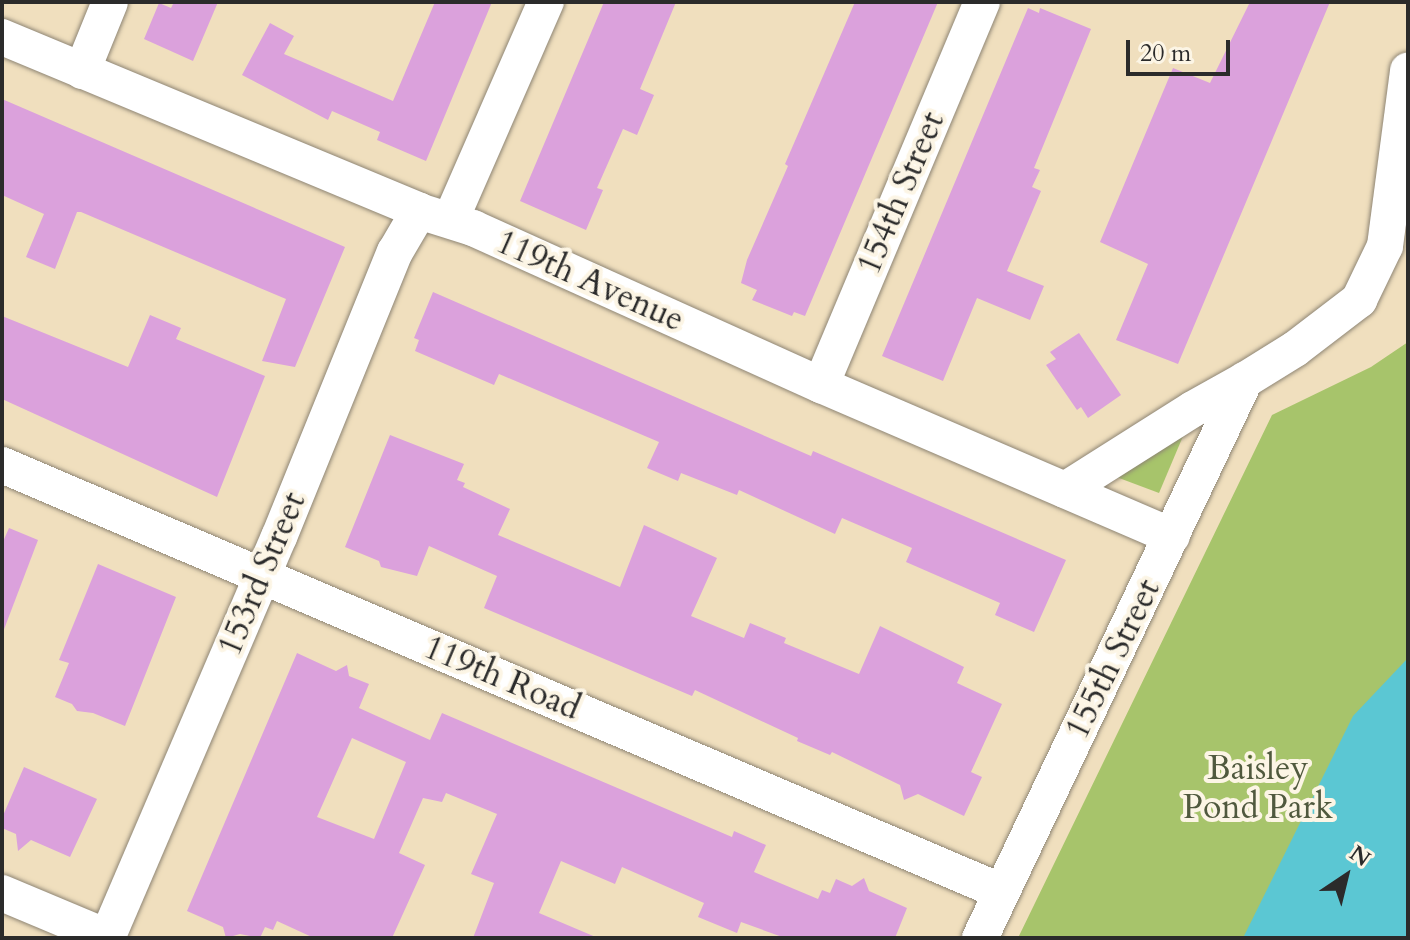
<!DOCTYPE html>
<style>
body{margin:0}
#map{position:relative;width:1410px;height:940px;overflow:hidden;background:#f0dfbe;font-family:Cardo,serif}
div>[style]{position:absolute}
.green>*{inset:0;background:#a7c46b}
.water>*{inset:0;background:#5bc7d3}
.building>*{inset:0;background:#dba1dc}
.roads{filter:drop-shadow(0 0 2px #8e8574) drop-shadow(0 0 2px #8e8574)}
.minor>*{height:36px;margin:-18px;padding:0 18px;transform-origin:18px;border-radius:18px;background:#fff}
span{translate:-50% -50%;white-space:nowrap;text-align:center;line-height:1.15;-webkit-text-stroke:8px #fcf5e5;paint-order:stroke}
.street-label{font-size:34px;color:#2b2b2b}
.park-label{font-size:34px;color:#50593e}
.frame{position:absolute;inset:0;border:4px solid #2b2b2b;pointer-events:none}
.north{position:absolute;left:1306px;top:836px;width:80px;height:80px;-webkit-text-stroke:6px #fcf5e5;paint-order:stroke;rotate:35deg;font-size:22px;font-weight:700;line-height:32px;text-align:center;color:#2b2b2b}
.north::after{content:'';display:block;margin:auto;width:28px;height:36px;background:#2b2b2b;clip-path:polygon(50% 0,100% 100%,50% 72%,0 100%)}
.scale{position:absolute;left:1126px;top:40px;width:104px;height:36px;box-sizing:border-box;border:4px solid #2b2b2b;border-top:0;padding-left:10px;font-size:24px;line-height:28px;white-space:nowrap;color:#2b2b2b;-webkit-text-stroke:6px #fcf5e5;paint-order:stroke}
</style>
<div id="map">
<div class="green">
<i style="clip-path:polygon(1408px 342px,1408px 938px,1018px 938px,1272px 415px,1371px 367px)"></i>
<i style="clip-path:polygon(1189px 422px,1159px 493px,1111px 475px)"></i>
</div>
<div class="water">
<i style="clip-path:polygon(1408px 658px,1408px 938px,1243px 938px,1353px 716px)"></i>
</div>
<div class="building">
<i style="clip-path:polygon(174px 2px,218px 2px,193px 61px,144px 39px,159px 3px,171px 8px)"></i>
<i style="clip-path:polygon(435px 2px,492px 2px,426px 161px,377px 140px,380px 132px,332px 111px,328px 120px,242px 75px,270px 23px,294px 36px,284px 54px,393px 101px)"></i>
<i style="clip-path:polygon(604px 2px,676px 2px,640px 89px,654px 95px,637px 135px,623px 129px,597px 188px,603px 190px,586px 230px,520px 201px)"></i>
<i style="clip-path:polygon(855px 2px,938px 2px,805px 316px,794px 312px,792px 316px,752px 300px,757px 290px,741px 283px,747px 260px,788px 166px,785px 164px)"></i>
<i style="clip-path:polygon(1250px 2px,1330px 2px,1178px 364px,1116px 340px,1148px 264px,1100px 242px,1173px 68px,1210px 83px)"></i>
<i style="clip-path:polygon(1028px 8px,1039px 13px,1040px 8px,1091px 29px,1034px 168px,1040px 170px,1032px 187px,1041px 191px,1007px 271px,1044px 286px,1030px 320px,977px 298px,943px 381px,882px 356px)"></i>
<i style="clip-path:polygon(2px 99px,345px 247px,295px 367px,262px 361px,286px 299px,81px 212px,77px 212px,55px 269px,26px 257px,44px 214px,2px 195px)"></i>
<i style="clip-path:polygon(433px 292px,811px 456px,813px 451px,1066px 560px,1034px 632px,995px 615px,1000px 603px,906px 562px,912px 548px,842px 518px,835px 534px,739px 490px,737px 495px,681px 473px,678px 481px,647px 468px,659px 442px,499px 374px,494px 385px,415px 351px,419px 340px,414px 338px)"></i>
<i style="clip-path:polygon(150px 315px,181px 328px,176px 339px,265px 376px,217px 497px,2px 399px,2px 316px,128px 367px)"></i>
<i style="clip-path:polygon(1079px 333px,1121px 395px,1088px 418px,1081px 407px,1077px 410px,1046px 365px,1056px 359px,1050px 352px)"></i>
<i style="clip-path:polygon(390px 435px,464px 464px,457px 480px,465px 483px,463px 487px,510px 509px,498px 535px,620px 587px,644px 525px,717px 558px,691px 616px,744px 638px,750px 623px,786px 638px,784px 643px,859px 674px,880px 626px,964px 667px,957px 683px,1002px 704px,971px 772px,982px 777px,964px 816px,918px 794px,904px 800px,900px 785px,832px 752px,830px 755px,797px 741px,798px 738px,695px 690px,692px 696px,484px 608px,497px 576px,429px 546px,417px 576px,381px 567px,379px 561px,345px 547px)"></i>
<i style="clip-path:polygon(9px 528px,38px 540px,3px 632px,2px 544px)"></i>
<i style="clip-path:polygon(98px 564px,176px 597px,125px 726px,93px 713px,77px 711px,72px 704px,55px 697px,69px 663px,59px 660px)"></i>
<i style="clip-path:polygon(evenodd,297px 653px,336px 671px,347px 665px,349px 676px,369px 684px,359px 708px,430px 740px,442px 713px,732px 837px,734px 831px,766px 845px,754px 872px,818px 899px,822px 890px,830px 893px,836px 879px,852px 886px,864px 878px,869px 891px,907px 908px,895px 938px,785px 938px,741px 922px,737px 933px,698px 917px,704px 903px,622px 867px,615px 884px,561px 861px,539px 913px,598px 938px,473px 938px,494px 883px,471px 874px,497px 814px,446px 793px,442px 802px,423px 798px,399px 853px,425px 865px,392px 938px,314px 938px,277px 921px,273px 930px,265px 927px,260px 938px,240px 934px,226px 938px,223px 927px,187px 911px,297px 653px,352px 738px,406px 762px,374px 839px,317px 817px,352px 738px)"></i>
<i style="clip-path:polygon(24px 767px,97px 799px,70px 857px,31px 840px,18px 851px,16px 834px,2px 828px,2px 818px)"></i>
</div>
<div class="roads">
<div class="minor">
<i style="left:2px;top:37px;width:452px;rotate:22.6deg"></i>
<i style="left:419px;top:211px;width:57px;rotate:17.5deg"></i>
<i style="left:473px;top:228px;width:382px;rotate:24.3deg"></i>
<i style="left:821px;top:385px;width:382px;rotate:23.3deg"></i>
<i style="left:82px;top:71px;width:74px;rotate:-67.9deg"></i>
<i style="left:451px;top:219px;width:237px;rotate:-66.4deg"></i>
<i style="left:821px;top:385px;width:415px;rotate:-67.2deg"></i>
<i style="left:2px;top:465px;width:1087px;rotate:23.12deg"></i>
<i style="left:1065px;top:490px;width:151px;rotate:-32.3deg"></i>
<i style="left:1193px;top:409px;width:60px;rotate:-29.1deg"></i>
<i style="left:2px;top:893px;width:116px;rotate:22.8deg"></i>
<i style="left:107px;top:938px;width:436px;rotate:-66.8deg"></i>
<i style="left:279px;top:537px;width:308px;rotate:-67.9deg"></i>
<i style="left:395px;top:252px;width:48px;rotate:-59.7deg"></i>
<i style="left:980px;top:938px;width:618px;rotate:-64.6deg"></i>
<i style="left:1245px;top:380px;width:59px;rotate:-31.8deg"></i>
<i style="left:1295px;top:349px;width:81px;rotate:-37.4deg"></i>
<i style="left:1359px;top:300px;width:60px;rotate:-64.3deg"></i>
<i style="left:1385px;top:246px;width:177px;rotate:-82.5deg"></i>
</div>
</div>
<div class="street-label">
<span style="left:901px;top:193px;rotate:-67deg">154th Street</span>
<span style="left:590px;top:281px;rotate:24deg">119th Avenue</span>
<span style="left:262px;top:574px;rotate:-67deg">153rd Street</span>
<span style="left:1113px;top:659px;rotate:-64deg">155th Street</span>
<span style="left:502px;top:678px;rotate:23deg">119th Road</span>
</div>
<div class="park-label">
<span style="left:1258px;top:788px">Baisley<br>Pond Park</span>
</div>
<div class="frame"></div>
<div class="north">N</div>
<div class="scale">20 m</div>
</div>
